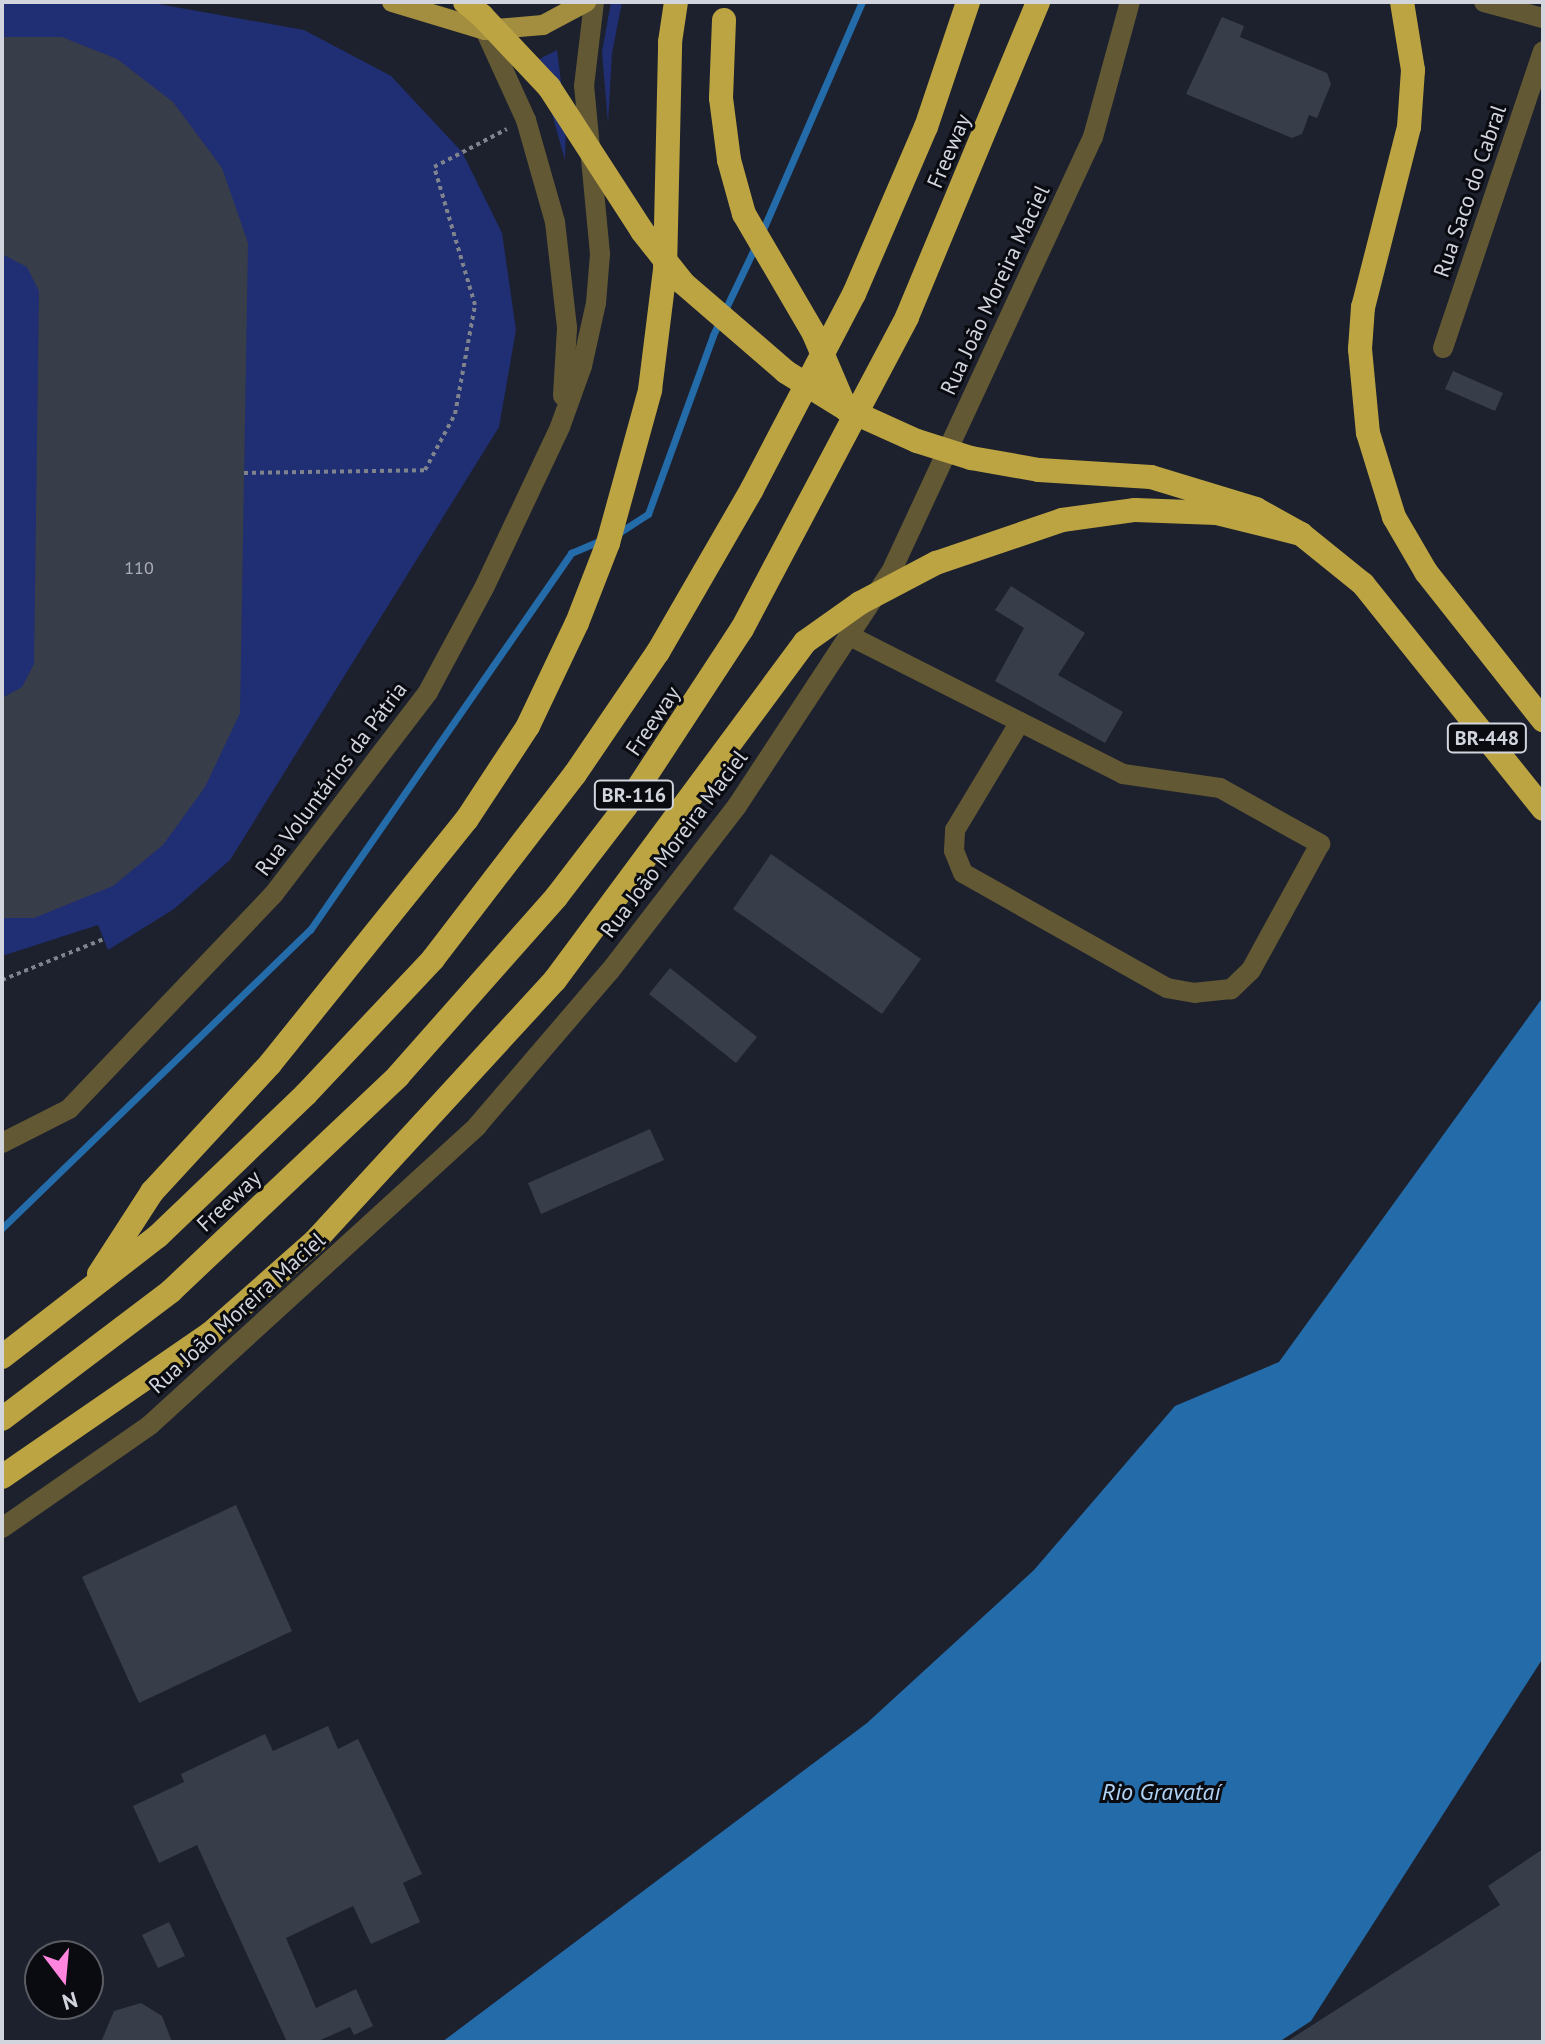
<!DOCTYPE html>
<meta charset="utf-8">
<style>
body{margin:0}
#map{position:relative;width:1545px;height:2044px;overflow:hidden;background:#1d212d;font-family:"PT Sans",sans-serif}
div>[style]{position:absolute}
.green>*{inset:0;background:#202e73}
.water>*{inset:0;background:#246ba9}
.stream>*{height:7px;margin:-3.5px;padding:0 3.5px;transform-origin:3.5px;border-radius:3.5px;background:#246ba9}
.building>*{inset:0;background:#383d4a}
.path>*{height:4px;margin-top:-2px;transform-origin:0;background:repeating-linear-gradient(90deg,#7f838d 0 4px,transparent 0 8px)}
.minor>*{height:20px;margin:-10px;padding:0 10px;transform-origin:10px;border-radius:10px;background:#625834}
.major>*{height:20px;margin:-10px;padding:0 10px;transform-origin:10px;border-radius:10px;background:#a38e3f}
.highway>*{height:24px;margin:-12px;padding:0 12px;transform-origin:12px;border-radius:12px;background:#bda442}
.highway-bridge>*{height:24px;margin:-12px;padding:0 12px;transform-origin:12px;border-radius:12px;background:#bda442}
span{translate:-50% -50%;white-space:nowrap;text-align:center;line-height:1.15;-webkit-text-stroke:6px #090b10;paint-order:stroke}
.number-label{font-size:18px;color:#acafb9}
.number-label span{-webkit-text-stroke-width:0}
.shield-label span{padding:2px 6px;background:#090b10;border:2px solid;border-radius:6px;-webkit-text-stroke-width:0}
.shield-label{font-size:20px;color:#d2d5de;font-weight:700}
.street-label{font-size:22px;color:#d2d5de}
.water-label{font-size:24px;color:#b1d3f5;font-style:italic}
.frame{position:absolute;inset:0;border:4px solid #d2d5de;pointer-events:none}
.north{position:absolute;left:24px;top:1940px;width:80px;height:80px;box-sizing:border-box;background:#090b10;border:2px solid #595c62;border-radius:50%;rotate:164deg;font-size:22px;font-weight:700;line-height:32px;text-align:center;color:#d2d5de}
.north::after{content:'';display:block;margin:auto;width:28px;height:36px;background:#ff85de;clip-path:polygon(50% 0,100% 100%,50% 72%,0 100%)}
</style>
<div id="map">
<div class="green">
<i style="clip-path:polygon(2px 2px,147px 2px,304px 30px,391px 76px,462px 152px,502px 233px,516px 330px,499px 427px,230px 860px,174px 909px,108px 950px,98px 925px,2px 956px)"></i>
<i style="clip-path:polygon(611px 2px,622px 2px,612px 53px,608px 123px,602px 52px)"></i>
<i style="clip-path:polygon(557px 50px,566px 121px,565px 160px,551px 110px,522px 68px)"></i>
</div>
<div class="water">
<i style="clip-path:polygon(1543px 997px,1543px 1658px,1311px 2021px,1279px 2042px,442px 2042px,867px 1723px,1034px 1570px,1175px 1406px,1279px 1362px)"></i>
</div>
<div class="stream">
<i style="left:761px;top:234px;width:253px;rotate:-66.5deg"></i>
<i style="left:617px;top:534px;width:37px;rotate:-33deg"></i>
<i style="left:648px;top:514px;width:190px;rotate:-70deg"></i>
<i style="left:713px;top:335px;width:100px;rotate:-64.5deg"></i>
<i style="left:2px;top:1228px;width:429px;rotate:-44.1deg"></i>
<i style="left:310px;top:930px;width:459px;rotate:-55.3deg"></i>
<i style="left:571px;top:553px;width:34px;rotate:-23deg"></i>
</div>
<div class="building">
<i style="clip-path:polygon(1222px 17px,1244px 26px,1240px 37px,1327px 73px,1331px 84px,1317px 118px,1309px 115px,1302px 134px,1292px 138px,1186px 94px)"></i>
<i style="clip-path:polygon(2px 37px,62px 37px,117px 59px,173px 102px,222px 168px,248px 243px,240px 713px,205px 787px,163px 845px,113px 886px,34px 918px,2px 918px,2px 698px,22px 687px,34px 664px,39px 291px,27px 267px,2px 254px)"></i>
<i style="clip-path:polygon(1453px 371px,1503px 393px,1495px 411px,1445px 389px)"></i>
<i style="clip-path:polygon(1011px 586px,1085px 633px,1058px 675px,1123px 712px,1105px 743px,995px 681px,1024px 628px,995px 610px)"></i>
<i style="clip-path:polygon(771px 854px,921px 959px,882px 1014px,733px 909px)"></i>
<i style="clip-path:polygon(670px 968px,757px 1037px,736px 1063px,649px 994px)"></i>
<i style="clip-path:polygon(650px 1129px,664px 1160px,541px 1214px,528px 1183px)"></i>
<i style="clip-path:polygon(236px 1505px,292px 1631px,139px 1703px,82px 1577px)"></i>
<i style="clip-path:polygon(328px 1726px,338px 1749px,358px 1739px,422px 1874px,403px 1883px,420px 1922px,371px 1944px,353px 1906px,286px 1938px,316px 2008px,356px 1989px,373px 2026px,354px 2035px,350px 2027px,316px 2042px,287px 2042px,197px 1845px,159px 1863px,133px 1806px,184px 1782px,181px 1774px,265px 1734px,273px 1751px)"></i>
<i style="clip-path:polygon(1543px 1849px,1543px 2042px,1286px 2042px,1500px 1905px,1488px 1886px)"></i>
<i style="clip-path:polygon(169px 1922px,185px 1956px,158px 1968px,142px 1935px)"></i>
<i style="clip-path:polygon(141px 2003px,162px 2016px,172px 2042px,101px 2042px,114px 2011px)"></i>
</div>
<div class="path">
<i style="left:244px;top:473px;width:181px;rotate:-0.9deg"></i>
<i style="left:425px;top:470px;width:64px;rotate:-61.8deg"></i>
<i style="left:455px;top:414px;width:111px;rotate:-79.6deg"></i>
<i style="left:475px;top:305px;width:144px;rotate:-106.5deg"></i>
<i style="left:434px;top:167px;width:82px;rotate:-27.5deg"></i>
<i style="left:2px;top:980px;width:110px;rotate:-21.9deg"></i>
</div>
<div class="minor">
<i style="left:1484px;top:2px;width:61px;rotate:15.2deg"></i>
<i style="left:485px;top:30px;width:99px;rotate:65.5deg"></i>
<i style="left:526px;top:120px;width:106px;rotate:74.1deg"></i>
<i style="left:555px;top:222px;width:107px;rotate:83.5deg"></i>
<i style="left:567px;top:328px;width:68px;rotate:93.4deg"></i>
<i style="left:1443px;top:348px;width:313px;rotate:-71.4deg"></i>
<i style="left:848px;top:635px;width:308px;rotate:26.8deg"></i>
<i style="left:1123px;top:774px;width:98px;rotate:8.2deg"></i>
<i style="left:1220px;top:788px;width:115px;rotate:29.2deg"></i>
<i style="left:1320px;top:844px;width:144px;rotate:118.7deg"></i>
<i style="left:1251px;top:970px;width:28px;rotate:136deg"></i>
<i style="left:1231px;top:989px;width:36px;rotate:174deg"></i>
<i style="left:1195px;top:993px;width:28px;rotate:-170deg"></i>
<i style="left:1167px;top:988px;width:234px;rotate:-150.6deg"></i>
<i style="left:963px;top:873px;width:24px;rotate:-112deg"></i>
<i style="left:954px;top:851px;width:21px;rotate:-87deg"></i>
<i style="left:955px;top:830px;width:126px;rotate:-59deg"></i>
<i style="left:2px;top:1143px;width:75px;rotate:-26.9deg"></i>
<i style="left:69px;top:1109px;width:296px;rotate:-46.4deg"></i>
<i style="left:273px;top:895px;width:255px;rotate:-52.6deg"></i>
<i style="left:428px;top:692px;width:118px;rotate:-61.7deg"></i>
<i style="left:484px;top:588px;width:178px;rotate:-64.7deg"></i>
<i style="left:560px;top:427px;width:65px;rotate:-70.2deg"></i>
<i style="left:582px;top:366px;width:65px;rotate:-77.5deg"></i>
<i style="left:596px;top:303px;width:49px;rotate:-85.3deg"></i>
<i style="left:600px;top:254px;width:169px;rotate:-95.4deg"></i>
<i style="left:584px;top:86px;width:85px;rotate:-83.2deg"></i>
<i style="left:2px;top:1528px;width:180px;rotate:-34.8deg"></i>
<i style="left:150px;top:1425px;width:443px;rotate:-42.4deg"></i>
<i style="left:477px;top:1126px;width:204px;rotate:-49.4deg"></i>
<i style="left:610px;top:971px;width:208px;rotate:-52.4deg"></i>
<i style="left:737px;top:806px;width:280px;rotate:-56.7deg"></i>
<i style="left:891px;top:572px;width:480px;rotate:-65.1deg"></i>
<i style="left:1093px;top:137px;width:140px;rotate:-74.7deg"></i>
</div>
<div class="major">
<i style="left:392px;top:2px;width:97px;rotate:16.8deg"></i>
<i style="left:485px;top:30px;width:58px;rotate:-4.9deg"></i>
<i style="left:543px;top:25px;width:49px;rotate:-28.1deg"></i>
</div>
<div class="highway">
<i style="left:465px;top:2px;width:22px;rotate:39deg"></i>
<i style="left:1402px;top:2px;width:69px;rotate:80.8deg"></i>
<i style="left:1413px;top:70px;width:57px;rotate:94deg"></i>
<i style="left:1409px;top:127px;width:186px;rotate:104.3deg"></i>
<i style="left:1363px;top:307px;width:42px;rotate:94.1deg"></i>
<i style="left:1360px;top:349px;width:84px;rotate:84.6deg"></i>
<i style="left:1368px;top:433px;width:88px;rotate:72.8deg"></i>
<i style="left:1394px;top:517px;width:64px;rotate:59.8deg"></i>
<i style="left:1426px;top:572px;width:189px;rotate:51.7deg"></i>
<i style="left:1039px;top:470px;width:112px;rotate:3.6deg"></i>
<i style="left:1151px;top:477px;width:110px;rotate:16.9deg"></i>
<i style="left:1256px;top:509px;width:51px;rotate:29.1deg"></i>
<i style="left:1301px;top:534px;width:80px;rotate:38.9deg"></i>
<i style="left:1363px;top:584px;width:288px;rotate:51.3deg"></i>
<i style="left:99px;top:1274px;width:98px;rotate:-57.1deg"></i>
<i style="left:152px;top:1192px;width:174px;rotate:-47.3deg"></i>
<i style="left:270px;top:1064px;width:314px;rotate:-51.2deg"></i>
<i style="left:467px;top:819px;width:111px;rotate:-56.7deg"></i>
<i style="left:528px;top:726px;width:114px;rotate:-64.6deg"></i>
<i style="left:577px;top:623px;width:86px;rotate:-68.8deg"></i>
<i style="left:608px;top:543px;width:159px;rotate:-74.6deg"></i>
<i style="left:650px;top:390px;width:121px;rotate:-82.9deg"></i>
<i style="left:665px;top:270px;width:228px;rotate:-88.7deg"></i>
<i style="left:670px;top:42px;width:40px;rotate:-81.5deg"></i>
<i style="left:2px;top:1357px;width:197px;rotate:-37.8deg"></i>
<i style="left:158px;top:1236px;width:205px;rotate:-43.8deg"></i>
<i style="left:306px;top:1094px;width:185px;rotate:-46.7deg"></i>
<i style="left:433px;top:959px;width:233px;rotate:-52.5deg"></i>
<i style="left:575px;top:774px;width:148px;rotate:-55.8deg"></i>
<i style="left:658px;top:652px;width:188px;rotate:-60deg"></i>
<i style="left:752px;top:489px;width:220px;rotate:-62.4deg"></i>
<i style="left:854px;top:294px;width:182px;rotate:-66.7deg"></i>
<i style="left:926px;top:127px;width:132px;rotate:-71.4deg"></i>
<i style="left:2px;top:1419px;width:212px;rotate:-37.1deg"></i>
<i style="left:171px;top:1291px;width:313px;rotate:-43.4deg"></i>
<i style="left:398px;top:1076px;width:240px;rotate:-48.5deg"></i>
<i style="left:557px;top:896px;width:113px;rotate:-52.5deg"></i>
<i style="left:626px;top:806px;width:212px;rotate:-56.8deg"></i>
<i style="left:742px;top:629px;width:353px;rotate:-62.1deg"></i>
<i style="left:907px;top:317px;width:341px;rotate:-67.4deg"></i>
<i style="left:2px;top:1477px;width:254px;rotate:-34.6deg"></i>
<i style="left:211px;top:1333px;width:139px;rotate:-41.5deg"></i>
<i style="left:315px;top:1241px;width:355px;rotate:-47.4deg"></i>
<i style="left:555px;top:980px;width:420px;rotate:-53.5deg"></i>
<i style="left:805px;top:642px;width:67px;rotate:-35.3deg"></i>
</div>
<div class="highway-bridge">
<i style="left:482px;top:16px;width:98px;rotate:46.7deg"></i>
<i style="left:549px;top:87px;width:171px;rotate:57.1deg"></i>
<i style="left:642px;top:231px;width:66px;rotate:51.7deg"></i>
<i style="left:683px;top:283px;width:136px;rotate:40.8deg"></i>
<i style="left:786px;top:372px;width:70px;rotate:31.7deg"></i>
<i style="left:846px;top:409px;width:78px;rotate:24.3deg"></i>
<i style="left:917px;top:441px;width:57px;rotate:17.5deg"></i>
<i style="left:971px;top:458px;width:69px;rotate:10deg"></i>
<i style="left:724px;top:20px;width:78px;rotate:92.2deg"></i>
<i style="left:721px;top:98px;width:63px;rotate:82.6deg"></i>
<i style="left:729px;top:160px;width:56px;rotate:74.5deg"></i>
<i style="left:744px;top:214px;width:139px;rotate:59.7deg"></i>
<i style="left:814px;top:334px;width:82px;rotate:66.9deg"></i>
<i style="left:860px;top:603px;width:86px;rotate:-27.8deg"></i>
<i style="left:936px;top:563px;width:133px;rotate:-18.8deg"></i>
<i style="left:1062px;top:520px;width:74px;rotate:-7.8deg"></i>
<i style="left:1135px;top:510px;width:82px;rotate:2.1deg"></i>
<i style="left:1217px;top:513px;width:87px;rotate:14deg"></i>
</div>
<div class="number-label">
<span style="left:139px;top:568px">110</span>
</div>
<div class="shield-label">
<span style="left:1487px;top:738px">BR-448</span>
<span style="left:634px;top:795px">BR-116</span>
</div>
<div class="street-label">
<span style="left:949px;top:151px;rotate:-67deg">Freeway</span>
<span style="left:1470px;top:191px;rotate:-71deg">Rua Saco do Cabral</span>
<span style="left:995px;top:290px;rotate:-65deg">Rua João Moreira Maciel</span>
<span style="left:653px;top:721px;rotate:-56deg">Freeway</span>
<span style="left:331px;top:779px;rotate:-53deg">Rua Voluntários da Pátria</span>
<span style="left:674px;top:844px;rotate:-53deg">Rua João Moreira Maciel</span>
<span style="left:229px;top:1201px;rotate:-43deg">Freeway</span>
<span style="left:237px;top:1313px;rotate:-42deg">Rua João Moreira Maciel</span>
</div>
<div class="water-label">
<span style="left:1161px;top:1792px">Rio Gravataí</span>
</div>
<div class="frame"></div>
<div class="north">N</div>
</div>
